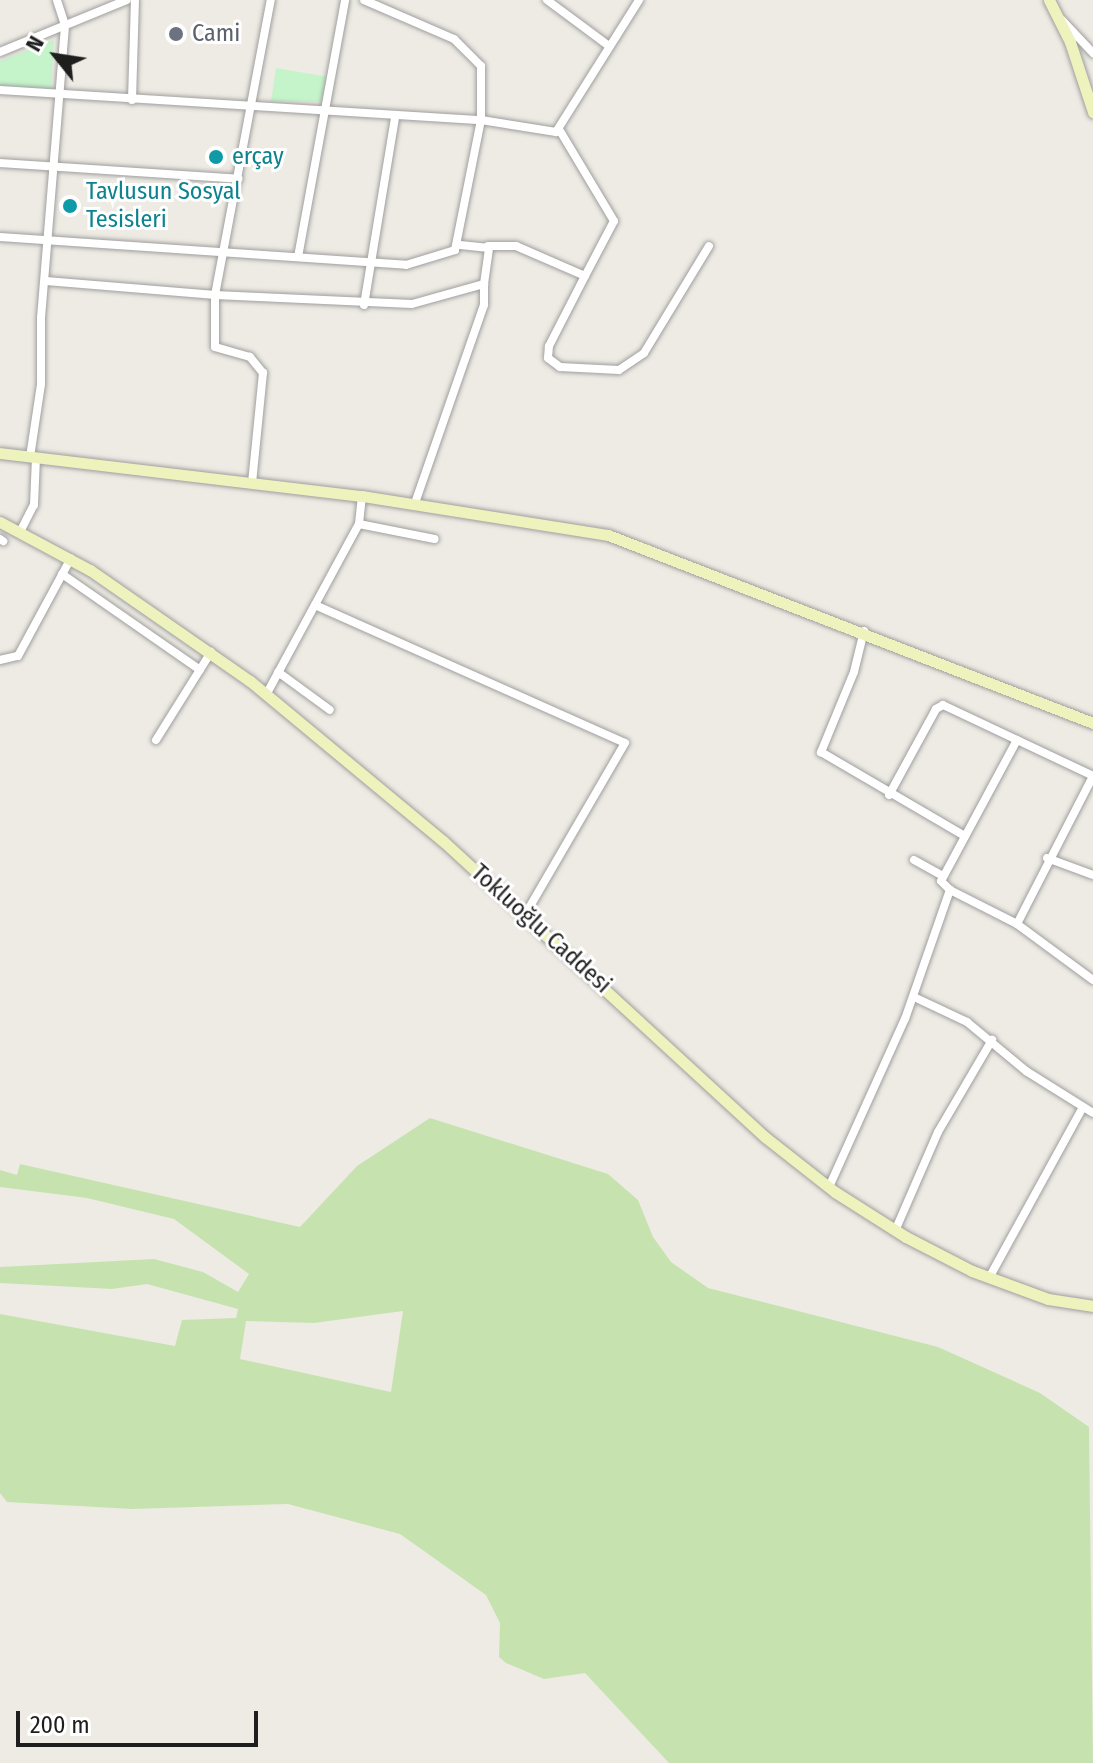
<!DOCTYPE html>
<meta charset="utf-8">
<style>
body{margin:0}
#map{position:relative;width:1093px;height:1763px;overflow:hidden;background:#eeebe4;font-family:"Fira Sans Condensed",sans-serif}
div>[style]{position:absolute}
.grass>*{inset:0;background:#c6e3af}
.park>*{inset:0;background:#c5f4cb}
.roads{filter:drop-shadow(0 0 2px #9f9f9f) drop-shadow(0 0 2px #9f9f9f)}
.street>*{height:8px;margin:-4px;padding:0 4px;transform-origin:4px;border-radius:4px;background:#fff}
.secondary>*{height:11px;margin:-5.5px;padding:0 5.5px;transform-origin:5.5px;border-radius:5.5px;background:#eef3bd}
.dots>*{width:22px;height:22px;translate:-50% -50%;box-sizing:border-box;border:4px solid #fff;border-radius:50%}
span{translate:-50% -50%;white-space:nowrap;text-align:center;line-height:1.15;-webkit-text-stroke:6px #fff;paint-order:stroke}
.worship-label{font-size:24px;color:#5b616d}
.left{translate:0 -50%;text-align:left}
.culture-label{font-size:24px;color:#0d838f}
.street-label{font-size:24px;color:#1e1e1e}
.north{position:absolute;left:16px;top:16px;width:80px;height:80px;-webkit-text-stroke:6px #fff;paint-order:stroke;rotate:300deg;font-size:22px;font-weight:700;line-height:32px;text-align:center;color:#1e1e1e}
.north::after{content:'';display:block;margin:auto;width:28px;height:36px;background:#1e1e1e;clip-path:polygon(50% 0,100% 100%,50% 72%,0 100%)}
.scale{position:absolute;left:16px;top:1711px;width:242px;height:36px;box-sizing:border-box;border:4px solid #1e1e1e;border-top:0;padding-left:10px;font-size:24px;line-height:28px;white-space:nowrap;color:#1e1e1e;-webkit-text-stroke:6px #fff;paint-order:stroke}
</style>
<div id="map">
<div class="grass">
<i style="clip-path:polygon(evenodd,430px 1118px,608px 1174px,638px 1200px,653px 1237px,671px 1262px,708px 1288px,938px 1347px,1040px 1393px,1089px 1427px,1093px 1763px,669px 1763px,585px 1673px,544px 1679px,506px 1663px,499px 1657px,500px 1623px,486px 1595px,400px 1534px,288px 1504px,132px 1509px,7px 1502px,0 1493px,0 1314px,175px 1346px,182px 1320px,236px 1318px,238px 1309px,147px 1284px,112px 1289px,0 1283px,0 1267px,154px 1259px,203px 1272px,238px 1292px,249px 1274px,174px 1219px,87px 1198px,0 1187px,0 1170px,17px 1175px,20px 1164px,300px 1227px,357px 1166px,430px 1118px,403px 1311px,391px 1392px,240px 1359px,246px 1321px,314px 1323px,403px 1311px)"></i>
</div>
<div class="park">
<i style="clip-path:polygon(54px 40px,51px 90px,0 86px,0 61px)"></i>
<i style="clip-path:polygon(276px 68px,335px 78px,332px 102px,271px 101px)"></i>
</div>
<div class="roads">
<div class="street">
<i style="left:547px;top:0;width:77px;rotate:36.6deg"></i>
<i style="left:1061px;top:19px;width:47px;rotate:46.7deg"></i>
<i style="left:0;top:52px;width:137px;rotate:-22.3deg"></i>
<i style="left:0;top:90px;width:482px;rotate:3.6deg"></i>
<i style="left:481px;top:120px;width:76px;rotate:9.1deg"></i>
<i style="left:556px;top:132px;width:156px;rotate:-57.8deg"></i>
<i style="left:132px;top:100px;width:100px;rotate:-88.3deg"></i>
<i style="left:0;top:163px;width:239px;rotate:3.8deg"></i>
<i style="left:0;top:237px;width:407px;rotate:3.9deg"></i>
<i style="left:406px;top:265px;width:51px;rotate:-17deg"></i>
<i style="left:455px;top:250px;width:133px;rotate:-78.7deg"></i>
<i style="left:481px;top:120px;width:54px;rotate:-90deg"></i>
<i style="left:481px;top:66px;width:38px;rotate:-135deg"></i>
<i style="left:454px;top:39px;width:98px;rotate:-156.6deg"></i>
<i style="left:488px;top:246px;width:28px"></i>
<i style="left:516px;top:246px;width:75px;rotate:23.5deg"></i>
<i style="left:585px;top:276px;width:62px;rotate:-62.2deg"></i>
<i style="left:614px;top:221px;width:107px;rotate:-120.9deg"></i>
<i style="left:298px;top:257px;width:261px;rotate:-79.6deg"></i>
<i style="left:585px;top:276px;width:79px;rotate:117.2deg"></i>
<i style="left:549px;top:346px;width:12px;rotate:95deg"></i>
<i style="left:548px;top:358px;width:15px;rotate:37deg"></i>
<i style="left:560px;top:367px;width:59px;rotate:2.9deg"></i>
<i style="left:619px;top:370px;width:30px;rotate:-34deg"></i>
<i style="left:644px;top:353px;width:125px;rotate:-58.7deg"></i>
<i style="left:46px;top:281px;width:170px;rotate:4.7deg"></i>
<i style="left:215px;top:295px;width:300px;rotate:-79.3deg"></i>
<i style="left:364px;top:305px;width:191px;rotate:-80.6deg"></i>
<i style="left:30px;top:457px;width:74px;rotate:-81.4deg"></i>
<i style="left:41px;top:384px;width:66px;rotate:-90deg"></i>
<i style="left:41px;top:318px;width:294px;rotate:-85.3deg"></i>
<i style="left:65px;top:25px;width:26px;rotate:-108deg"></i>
<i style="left:252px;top:483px;width:111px;rotate:-84.3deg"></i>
<i style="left:263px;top:373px;width:21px;rotate:-129deg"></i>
<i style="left:250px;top:357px;width:36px;rotate:-164deg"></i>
<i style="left:215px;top:347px;width:52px;rotate:-90deg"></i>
<i style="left:215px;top:295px;width:197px;rotate:2.6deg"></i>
<i style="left:412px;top:304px;width:75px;rotate:-15.5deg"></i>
<i style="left:484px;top:284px;width:36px;rotate:-82deg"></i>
<i style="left:489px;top:248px;width:29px;rotate:-174deg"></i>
<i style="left:415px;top:503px;width:210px;rotate:-70.8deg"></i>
<i style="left:484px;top:305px;width:21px;rotate:-90deg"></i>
<i style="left:359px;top:524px;width:77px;rotate:11.2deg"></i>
<i style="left:21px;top:530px;width:28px;rotate:-63deg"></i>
<i style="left:34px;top:505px;width:47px;rotate:-87.6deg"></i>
<i style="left:0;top:539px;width:4px;rotate:34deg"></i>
<i style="left:62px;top:574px;width:168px;rotate:34.8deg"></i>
<i style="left:315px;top:605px;width:339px;rotate:24deg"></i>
<i style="left:625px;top:743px;width:199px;rotate:120.2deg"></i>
<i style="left:864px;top:631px;width:42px;rotate:103.7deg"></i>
<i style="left:854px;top:672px;width:87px;rotate:112.4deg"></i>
<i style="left:821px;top:752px;width:164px;rotate:30.3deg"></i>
<i style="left:0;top:660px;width:18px;rotate:-13deg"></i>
<i style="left:18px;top:656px;width:111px;rotate:-61.6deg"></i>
<i style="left:278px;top:672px;width:64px;rotate:36.2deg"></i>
<i style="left:266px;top:695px;width:195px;rotate:-61.5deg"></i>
<i style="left:359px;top:524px;width:28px;rotate:-84deg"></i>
<i style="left:156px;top:740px;width:104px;rotate:-58deg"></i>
<i style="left:1017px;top:740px;width:160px;rotate:118.3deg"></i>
<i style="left:941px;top:881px;width:13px;rotate:45deg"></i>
<i style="left:950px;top:890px;width:75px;rotate:26.9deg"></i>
<i style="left:1017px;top:924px;width:94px;rotate:36.4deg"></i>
<i style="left:889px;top:795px;width:98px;rotate:-61.3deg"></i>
<i style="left:936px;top:709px;width:8px;rotate:-30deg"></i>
<i style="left:943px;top:705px;width:166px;rotate:25.3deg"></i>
<i style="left:1047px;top:858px;width:49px;rotate:20.3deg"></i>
<i style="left:914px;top:860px;width:31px;rotate:29deg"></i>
<i style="left:1017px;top:924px;width:166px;rotate:-62.8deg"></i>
<i style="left:914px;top:997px;width:59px;rotate:25.3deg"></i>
<i style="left:967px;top:1022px;width:77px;rotate:39.7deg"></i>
<i style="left:1026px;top:1071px;width:79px;rotate:32.1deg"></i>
<i style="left:829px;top:1187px;width:184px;rotate:-65.7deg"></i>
<i style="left:905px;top:1019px;width:137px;rotate:-70.8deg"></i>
<i style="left:895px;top:1231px;width:108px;rotate:-66.5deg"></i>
<i style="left:938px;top:1132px;width:107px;rotate:-59.6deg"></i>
<i style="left:989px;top:1278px;width:195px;rotate:-61.2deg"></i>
</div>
<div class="secondary">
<i style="left:1049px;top:0;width:47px;rotate:63.4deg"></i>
<i style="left:1070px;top:42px;width:74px;rotate:71.8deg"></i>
<i style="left:0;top:453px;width:365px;rotate:6.8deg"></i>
<i style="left:362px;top:496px;width:249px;rotate:9deg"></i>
<i style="left:608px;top:535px;width:520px;rotate:21.19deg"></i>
<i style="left:0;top:522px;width:102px;rotate:28.1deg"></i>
<i style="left:90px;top:570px;width:195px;rotate:34.8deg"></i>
<i style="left:250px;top:681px;width:251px;rotate:39.7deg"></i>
<i style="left:443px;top:841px;width:437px;rotate:42.6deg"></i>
<i style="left:765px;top:1137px;width:89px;rotate:38.2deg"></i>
<i style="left:835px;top:1192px;width:84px;rotate:32.4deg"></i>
<i style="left:906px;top:1237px;width:74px;rotate:27.3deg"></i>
<i style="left:972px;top:1271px;width:81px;rotate:20.2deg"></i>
<i style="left:1048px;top:1299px;width:46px;rotate:8.8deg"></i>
</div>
</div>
<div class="dots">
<i style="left:176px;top:34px;background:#6b7280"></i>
<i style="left:216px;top:157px;background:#0f9aa8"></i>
<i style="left:70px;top:206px;background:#0f9aa8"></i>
</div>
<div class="worship-label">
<span class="left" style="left:192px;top:34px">Cami</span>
</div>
<div class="culture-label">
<span class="left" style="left:232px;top:157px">erçay</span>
<span class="left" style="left:86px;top:206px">Tavlusun Sosyal<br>Tesisleri</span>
</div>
<div class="street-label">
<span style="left:541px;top:929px;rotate:42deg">Tokluoğlu Caddesi</span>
</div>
<div class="north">N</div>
<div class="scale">200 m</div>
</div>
